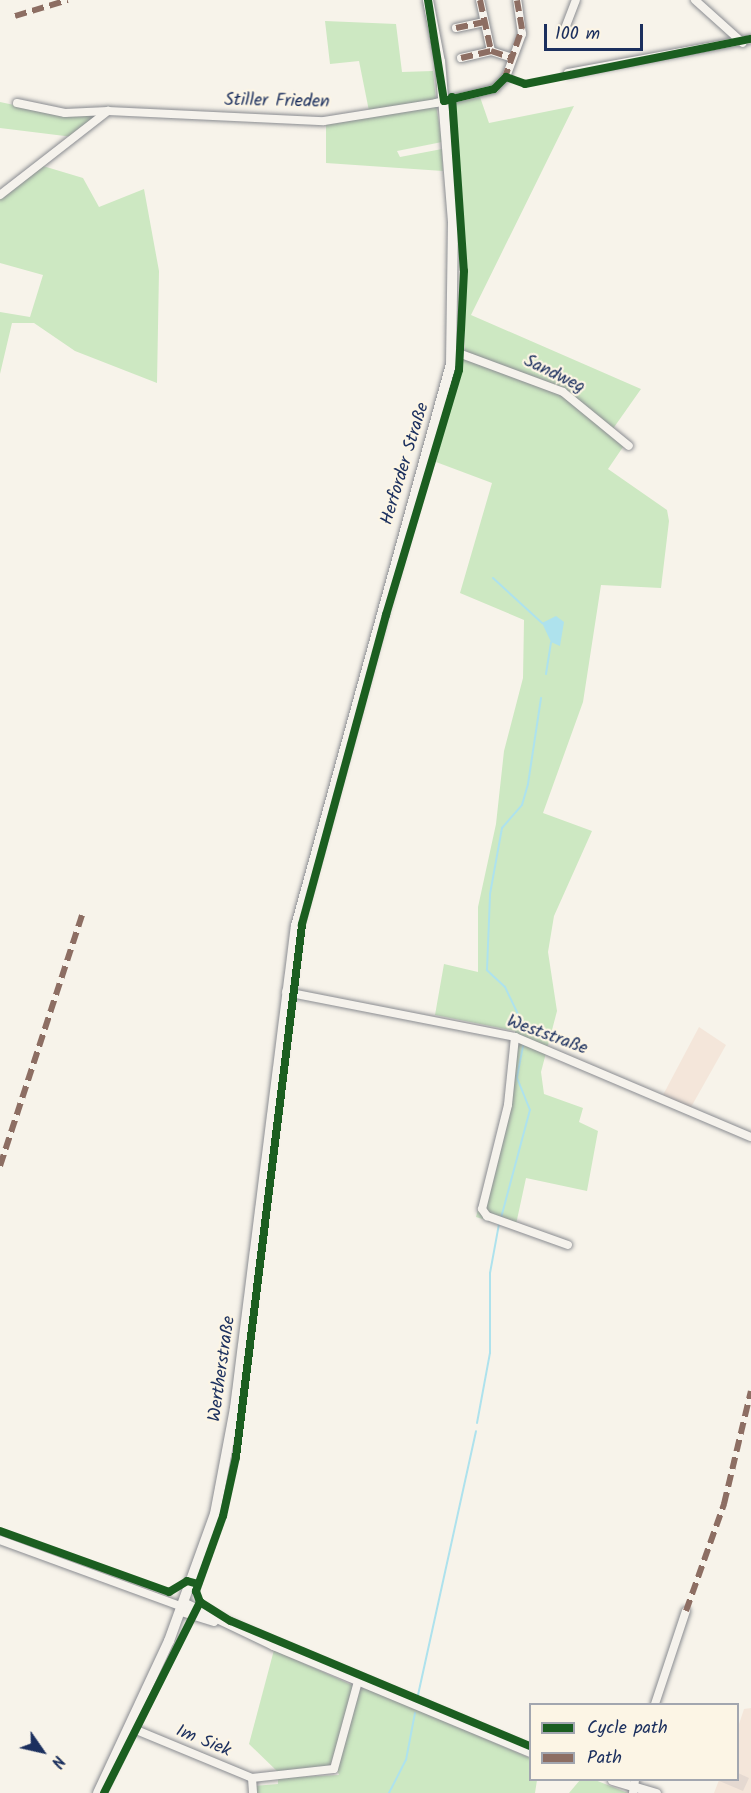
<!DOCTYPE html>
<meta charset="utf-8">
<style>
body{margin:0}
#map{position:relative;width:751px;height:1793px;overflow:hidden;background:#f7f3ea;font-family:Kalam,sans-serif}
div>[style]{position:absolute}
.built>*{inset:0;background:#f4e6da}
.green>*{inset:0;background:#cde8c2}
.water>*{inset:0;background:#aee2ed}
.stream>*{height:2px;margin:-1px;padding:0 1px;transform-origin:1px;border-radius:1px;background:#aee2ed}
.building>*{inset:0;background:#e5d9d1}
.roads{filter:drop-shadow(0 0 2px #8a8c91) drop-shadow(0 0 2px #8a8c91)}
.minor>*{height:8px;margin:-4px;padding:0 4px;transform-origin:4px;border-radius:4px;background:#f5f2ec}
.tertiary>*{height:9px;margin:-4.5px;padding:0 4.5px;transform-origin:4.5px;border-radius:4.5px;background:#f5f2ec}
.secondary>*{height:10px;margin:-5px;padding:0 5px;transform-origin:5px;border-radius:5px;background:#f5f2ec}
.quiet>*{height:6px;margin-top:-3px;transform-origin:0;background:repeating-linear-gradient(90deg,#8d6e63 0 12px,transparent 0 18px)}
.cycleway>*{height:8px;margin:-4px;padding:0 4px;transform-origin:4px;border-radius:4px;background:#1b5e20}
span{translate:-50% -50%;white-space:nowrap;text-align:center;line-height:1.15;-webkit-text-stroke:4.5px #fcf5e5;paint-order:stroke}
.street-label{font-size:18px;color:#1b2f5e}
.legend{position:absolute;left:529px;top:1703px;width:210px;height:78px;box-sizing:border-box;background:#fcf5e5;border:2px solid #a2a6af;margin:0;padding:8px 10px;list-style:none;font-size:18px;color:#1b2f5e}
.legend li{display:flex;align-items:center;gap:12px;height:30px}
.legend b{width:30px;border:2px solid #a2a6af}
.north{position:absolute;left:12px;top:1721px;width:60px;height:60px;-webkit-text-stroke:4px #fcf5e5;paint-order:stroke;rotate:124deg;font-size:16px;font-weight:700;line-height:24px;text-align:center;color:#1b2f5e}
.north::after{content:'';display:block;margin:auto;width:21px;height:27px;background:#1b2f5e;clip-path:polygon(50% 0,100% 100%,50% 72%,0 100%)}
.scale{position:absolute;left:544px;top:24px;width:99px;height:27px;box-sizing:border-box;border:3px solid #1b2f5e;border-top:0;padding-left:8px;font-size:18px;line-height:21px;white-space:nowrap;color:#1b2f5e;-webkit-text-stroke:4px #fcf5e5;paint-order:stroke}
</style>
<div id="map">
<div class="built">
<i style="clip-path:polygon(699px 1027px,726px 1045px,690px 1109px,663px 1095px)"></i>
<i style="clip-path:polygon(751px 1708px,751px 1793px,714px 1793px,719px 1780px,738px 1780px,738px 1727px,744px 1709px)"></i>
</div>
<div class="green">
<i style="clip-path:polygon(325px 21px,396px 24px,402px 72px,433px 71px,436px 100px,369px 111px,359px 61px,330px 64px)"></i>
<i style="clip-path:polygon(480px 97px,489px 123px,574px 106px,471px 315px,641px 389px,610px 433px,625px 444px,608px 469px,667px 510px,669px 521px,661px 588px,601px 585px,583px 702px,543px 813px,592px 831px,554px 916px,548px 952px,557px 1011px,541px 1072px,544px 1094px,583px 1108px,579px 1122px,598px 1131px,587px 1191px,526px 1178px,515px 1229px,476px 1217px,505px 1105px,515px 1031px,435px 1015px,444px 964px,478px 972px,478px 907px,496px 824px,504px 751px,523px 678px,524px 620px,460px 593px,492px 483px,436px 462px,465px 349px,465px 241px,455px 102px)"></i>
<i style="clip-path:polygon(0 102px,66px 116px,97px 116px,73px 137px,0 128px)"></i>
<i style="clip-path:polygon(436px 105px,442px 142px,397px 151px,400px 157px,442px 149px,443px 171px,326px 163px,326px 125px)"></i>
<i style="clip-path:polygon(43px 166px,83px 178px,99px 207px,144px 189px,159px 271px,157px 383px,75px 351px,34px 323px,12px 323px,0 374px,0 312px,30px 317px,43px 275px,0 263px,0 199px)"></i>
<i style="clip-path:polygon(274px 1650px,354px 1686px,330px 1767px,278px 1772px,249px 1744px)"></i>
<i style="clip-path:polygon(360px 1685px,530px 1758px,530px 1780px,537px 1780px,535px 1793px,255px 1793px,254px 1786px,278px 1784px,278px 1778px,339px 1775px,337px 1769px)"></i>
<i style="clip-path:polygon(580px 1780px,595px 1780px,628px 1793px,569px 1793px)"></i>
</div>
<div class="water">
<i style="clip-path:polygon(556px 616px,564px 622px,560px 646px,551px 642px,542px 623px)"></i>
</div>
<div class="stream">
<i style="left:493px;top:578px;width:67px;rotate:42.6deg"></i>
<i style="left:546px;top:674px;width:32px;rotate:-81deg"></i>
<i style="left:526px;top:1031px;width:49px;rotate:-115.5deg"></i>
<i style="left:505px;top:987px;width:25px;rotate:-137deg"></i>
<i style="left:487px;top:970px;width:76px;rotate:-87.7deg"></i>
<i style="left:490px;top:894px;width:67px;rotate:-79.7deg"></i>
<i style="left:502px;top:828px;width:30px;rotate:-49deg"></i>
<i style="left:522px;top:805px;width:22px;rotate:-74deg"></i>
<i style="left:528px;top:784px;width:87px;rotate:-81.4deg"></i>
<i style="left:501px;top:1218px;width:112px;rotate:-75deg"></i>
<i style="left:530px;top:1110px;width:35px;rotate:-112deg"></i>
<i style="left:517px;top:1077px;width:33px;rotate:-79deg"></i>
<i style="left:477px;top:1423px;width:71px;rotate:-79.5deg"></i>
<i style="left:490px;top:1353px;width:80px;rotate:-90deg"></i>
<i style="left:490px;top:1273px;width:50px;rotate:-79.6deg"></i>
<i style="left:418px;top:1695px;width:270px;rotate:-77.6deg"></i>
<i style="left:389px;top:1793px;width:37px;rotate:-63deg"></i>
<i style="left:406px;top:1760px;width:48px;rotate:-79.2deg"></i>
</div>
<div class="building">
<i style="clip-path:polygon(738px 1773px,749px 1778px,743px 1791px,717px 1780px,738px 1779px)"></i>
</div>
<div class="roads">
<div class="minor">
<i style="left:480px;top:0;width:52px;rotate:77.8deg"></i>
<i style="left:695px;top:0;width:64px;rotate:41.9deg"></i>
<i style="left:456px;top:28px;width:29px;rotate:-12deg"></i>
<i style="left:564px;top:31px;width:33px;rotate:-69deg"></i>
<i style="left:461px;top:58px;width:31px;rotate:-13deg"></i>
<i style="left:491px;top:51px;width:22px;rotate:18deg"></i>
<i style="left:568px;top:73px;width:186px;rotate:-10.5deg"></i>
<i style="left:17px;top:103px;width:49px;rotate:11.8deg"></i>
<i style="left:65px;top:113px;width:43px;rotate:-2.7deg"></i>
<i style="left:0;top:195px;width:137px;rotate:-37.9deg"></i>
<i style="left:108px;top:111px;width:216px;rotate:2.7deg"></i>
<i style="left:324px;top:121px;width:113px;rotate:-9.1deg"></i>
<i style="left:436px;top:103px;width:60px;rotate:-13.6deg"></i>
<i style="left:494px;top:89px;width:17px;rotate:-45deg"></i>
<i style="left:506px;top:77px;width:46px;rotate:-69.6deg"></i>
<i style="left:522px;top:34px;width:34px;rotate:-98deg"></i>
<i style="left:453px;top:351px;width:117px;rotate:20.4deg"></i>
<i style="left:563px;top:392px;width:85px;rotate:39.3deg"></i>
<i style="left:286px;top:992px;width:233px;rotate:11.1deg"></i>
<i style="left:515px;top:1037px;width:256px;rotate:23deg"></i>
<i style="left:515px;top:1037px;width:68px;rotate:95.9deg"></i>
<i style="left:508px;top:1105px;width:107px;rotate:104deg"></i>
<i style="left:482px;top:1209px;width:9px;rotate:54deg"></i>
<i style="left:487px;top:1216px;width:86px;rotate:19.7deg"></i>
<i style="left:0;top:1540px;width:195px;rotate:20.1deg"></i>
<i style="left:655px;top:1704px;width:98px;rotate:-71.6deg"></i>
<i style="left:129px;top:1727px;width:133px;rotate:22.5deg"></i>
<i style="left:252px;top:1778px;width:15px;rotate:86deg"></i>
<i style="left:252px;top:1778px;width:82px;rotate:-6.3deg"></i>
<i style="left:334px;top:1769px;width:91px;rotate:-74.7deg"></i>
<i style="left:633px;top:1793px;width:13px;rotate:-81deg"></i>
</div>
<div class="tertiary">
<i style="left:185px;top:1603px;width:98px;rotate:25.5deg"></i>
<i style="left:273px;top:1645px;width:278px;rotate:22.6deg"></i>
<i style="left:181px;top:1611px;width:34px;rotate:17deg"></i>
<i style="left:612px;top:1780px;width:46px;rotate:16.5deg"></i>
</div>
<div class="secondary">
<i style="left:98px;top:1793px;width:168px;rotate:-65deg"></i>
<i style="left:169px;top:1641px;width:135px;rotate:-70.1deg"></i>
<i style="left:215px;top:1514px;width:108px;rotate:-79.3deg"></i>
<i style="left:235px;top:1408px;width:486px;rotate:-82.8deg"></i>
<i style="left:296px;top:926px;width:583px;rotate:-74.58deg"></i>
<i style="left:451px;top:364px;width:142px;rotate:-89.2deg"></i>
<i style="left:453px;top:222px;width:161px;rotate:-94.6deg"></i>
<i style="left:440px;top:62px;width:63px;rotate:-101deg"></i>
</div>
</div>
<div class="quiet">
<i style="left:480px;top:0;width:52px;rotate:77.8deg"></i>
<i style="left:15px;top:16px;width:55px;rotate:-16.8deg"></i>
<i style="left:456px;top:28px;width:29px;rotate:-12deg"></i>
<i style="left:461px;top:58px;width:31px;rotate:-13deg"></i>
<i style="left:491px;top:51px;width:22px;rotate:18deg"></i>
<i style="left:504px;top:80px;width:54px;rotate:-70.6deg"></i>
<i style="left:522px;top:29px;width:29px;rotate:-100deg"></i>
<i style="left:0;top:1166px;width:264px;rotate:-71.9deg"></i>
<i style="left:686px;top:1611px;width:114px;rotate:-70.4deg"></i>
<i style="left:724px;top:1504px;width:116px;rotate:-76.6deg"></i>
</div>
<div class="cycleway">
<i style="left:428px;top:0;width:102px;rotate:81deg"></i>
<i style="left:444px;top:101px;width:51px;rotate:-13.5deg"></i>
<i style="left:494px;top:89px;width:17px;rotate:-45deg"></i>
<i style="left:506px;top:77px;width:20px;rotate:20deg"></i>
<i style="left:525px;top:84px;width:230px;rotate:-11.3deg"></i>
<i style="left:452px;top:97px;width:174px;rotate:86.1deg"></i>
<i style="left:464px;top:271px;width:99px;rotate:92.9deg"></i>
<i style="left:459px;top:370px;width:256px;rotate:106.6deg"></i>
<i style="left:386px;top:615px;width:321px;rotate:105.2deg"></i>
<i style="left:302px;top:925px;width:536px;rotate:97.07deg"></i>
<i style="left:236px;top:1457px;width:60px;rotate:102.4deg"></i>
<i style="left:223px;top:1516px;width:80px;rotate:109.8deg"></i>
<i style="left:196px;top:1591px;width:12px;rotate:70deg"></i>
<i style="left:200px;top:1602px;width:36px;rotate:32deg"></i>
<i style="left:231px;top:1621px;width:324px;rotate:22.7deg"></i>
<i style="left:0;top:1531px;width:180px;rotate:19.8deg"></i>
<i style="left:169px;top:1592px;width:21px;rotate:-31deg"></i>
<i style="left:187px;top:1581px;width:11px;rotate:15deg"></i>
<i style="left:104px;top:1793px;width:214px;rotate:-63.3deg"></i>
</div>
<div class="street-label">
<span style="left:277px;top:102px;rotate:1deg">Stiller Frieden</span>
<span style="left:554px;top:375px;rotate:26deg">Sandweg</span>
<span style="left:406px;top:464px;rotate:-73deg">Herforder Straße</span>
<span style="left:547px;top:1036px;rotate:20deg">Weststraße</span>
<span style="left:223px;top:1369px;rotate:-82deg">Wertherstraße</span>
<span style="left:203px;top:1742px;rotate:22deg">Im Siek</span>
</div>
<ul class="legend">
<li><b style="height:8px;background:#1b5e20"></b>Cycle path</li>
<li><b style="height:8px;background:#8d6e63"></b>Path</li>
</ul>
<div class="north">N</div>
<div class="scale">100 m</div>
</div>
